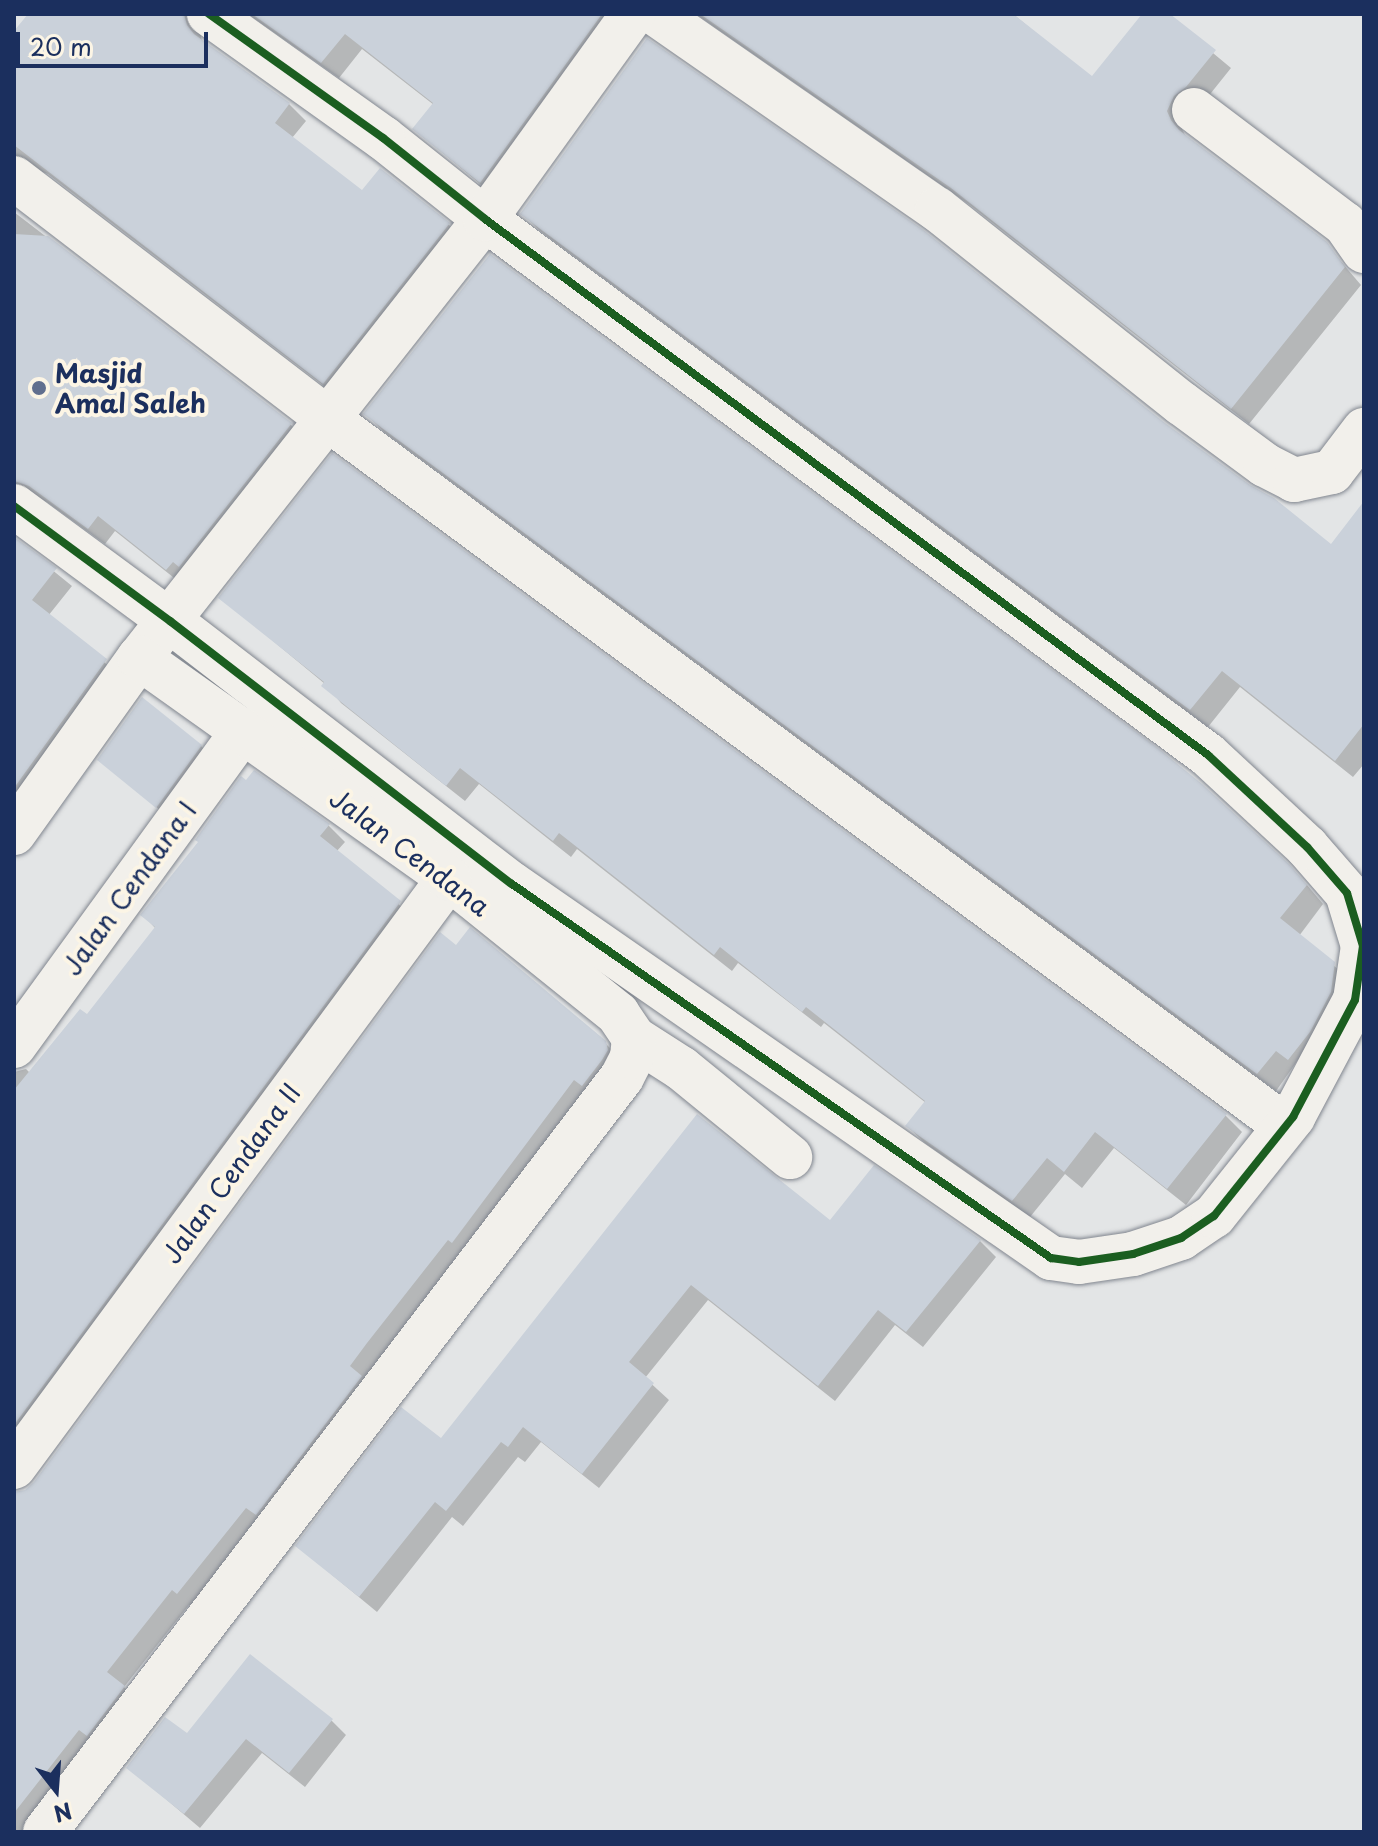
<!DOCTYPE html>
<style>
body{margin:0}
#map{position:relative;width:1378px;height:1846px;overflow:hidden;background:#e3e5e6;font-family:"Playpen Sans",sans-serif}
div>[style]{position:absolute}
.shadow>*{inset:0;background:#0003}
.building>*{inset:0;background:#cad1da}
.roads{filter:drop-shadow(0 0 2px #81868f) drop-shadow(0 0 2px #81868f)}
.minor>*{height:44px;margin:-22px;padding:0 22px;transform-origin:22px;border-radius:22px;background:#f2f0eb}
.cycleway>*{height:8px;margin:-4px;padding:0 4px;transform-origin:4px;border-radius:4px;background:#1b5e20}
.dots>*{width:22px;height:22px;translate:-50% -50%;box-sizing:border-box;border:4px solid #fcf5e5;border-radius:50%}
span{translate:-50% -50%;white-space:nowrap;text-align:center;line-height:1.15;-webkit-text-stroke:8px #fcf5e5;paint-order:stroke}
.poi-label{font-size:26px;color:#1b2f5e;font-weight:700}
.left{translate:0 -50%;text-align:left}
.street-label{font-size:26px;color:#1b2f5e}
.frame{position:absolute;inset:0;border:16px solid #1b2f5e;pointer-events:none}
.north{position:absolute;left:16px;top:1750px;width:80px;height:80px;-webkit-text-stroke:6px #fcf5e5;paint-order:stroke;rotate:163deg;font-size:22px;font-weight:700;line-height:32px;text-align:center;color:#1b2f5e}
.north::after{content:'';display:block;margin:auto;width:28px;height:36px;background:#1b2f5e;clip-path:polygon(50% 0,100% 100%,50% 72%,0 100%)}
.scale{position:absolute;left:16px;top:32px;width:192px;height:36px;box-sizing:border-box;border:4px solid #1b2f5e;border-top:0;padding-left:10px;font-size:24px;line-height:28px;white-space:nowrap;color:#1b2f5e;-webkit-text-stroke:6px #fcf5e5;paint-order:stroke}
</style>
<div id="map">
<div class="shadow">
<i style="clip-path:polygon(30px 14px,207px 14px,200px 30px,202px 42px,289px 104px,306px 121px,292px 138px,362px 193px,449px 225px,465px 241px,341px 399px,48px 174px,34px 169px,14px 176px,14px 35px)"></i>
<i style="clip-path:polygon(248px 14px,631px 14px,497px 198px,414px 129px,434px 105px,362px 49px,339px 78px)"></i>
<i style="clip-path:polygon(696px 14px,1013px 14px,1092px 79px,1144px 14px,1166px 14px,1231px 68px,1203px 103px,1190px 112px,1182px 129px,1187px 139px,1325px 243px,1361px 285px,1249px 424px,970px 205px)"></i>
<i style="clip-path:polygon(14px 212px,291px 425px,307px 441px,183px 585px,115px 531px,105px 544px,47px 502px,36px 497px,14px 505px)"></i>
<i style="clip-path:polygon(522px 213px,1164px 424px,1331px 546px,1364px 504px,1364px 764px,1353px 777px,1240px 687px,1208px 727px,540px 231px)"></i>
<i style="clip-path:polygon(366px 414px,1307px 885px,1323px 904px,1299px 936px,1353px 982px,1276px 1091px,384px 432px)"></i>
<i style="clip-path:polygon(14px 539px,72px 586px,48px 616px,122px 677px,14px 824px)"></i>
<i style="clip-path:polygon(221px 598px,1225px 1115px,1242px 1132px,1186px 1205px,1114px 1148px,1082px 1188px,1065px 1174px,1030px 1217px,925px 1143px,907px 1126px,926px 1103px,824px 1023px,821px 1027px,738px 963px,732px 971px,577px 849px,571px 857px,479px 784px,465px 801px,341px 703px,325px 684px)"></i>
<i style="clip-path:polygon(201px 746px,210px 755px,166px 815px,99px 760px)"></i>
<i style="clip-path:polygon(328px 825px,345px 842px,336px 852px,416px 919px,14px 1463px,14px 1072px,26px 1069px,30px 1073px,87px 1017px,156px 929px,143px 915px)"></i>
<i style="clip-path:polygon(605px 1043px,622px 1060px,195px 1609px,189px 1605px,124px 1687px,140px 1704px,28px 1832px,14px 1832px,14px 1493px,26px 1491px)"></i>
<i style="clip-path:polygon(698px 1116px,831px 1222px,980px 1241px,996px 1257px,923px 1347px,895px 1325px,835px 1401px,708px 1300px,645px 1378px,669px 1400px,599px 1488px,541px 1442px,525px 1462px,518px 1457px,463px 1526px,452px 1517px,377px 1612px,297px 1546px,441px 1441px)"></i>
<i style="clip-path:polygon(331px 1720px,346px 1735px,305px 1787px,262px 1753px,200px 1828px,128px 1767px,187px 1736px)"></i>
</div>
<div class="building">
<i style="clip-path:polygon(28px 14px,184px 14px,187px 25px,194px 34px,290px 103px,275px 123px,362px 190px,380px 168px,450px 223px,323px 384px,14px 145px,14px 31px)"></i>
<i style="clip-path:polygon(252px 14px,602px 14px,480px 183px,412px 129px,433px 103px,345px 34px,321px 63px)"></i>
<i style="clip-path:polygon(700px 14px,1013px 14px,1092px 76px,1142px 14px,1170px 14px,1216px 50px,1186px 87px,1174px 96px,1167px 111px,1171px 120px,1179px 130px,1327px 242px,1345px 267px,1231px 409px,951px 188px)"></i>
<i style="clip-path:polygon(647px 38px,922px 229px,1165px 423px,1250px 485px,1274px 498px,1331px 544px,1364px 501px,1364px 724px,1335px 761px,1222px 671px,1190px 710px,520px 214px)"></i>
<i style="clip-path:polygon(14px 234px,48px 236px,292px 423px,179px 567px,173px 562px,166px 570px,98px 516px,88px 529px,29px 486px,14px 481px)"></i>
<i style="clip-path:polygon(490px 254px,1159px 749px,1202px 784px,1289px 864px,1307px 885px,1280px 918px,1335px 962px,1331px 992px,1310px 1032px,1288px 1060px,1276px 1051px,1257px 1074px,363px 414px)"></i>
<i style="clip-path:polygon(332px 453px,1227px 1114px,1167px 1189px,1095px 1132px,1064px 1172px,1047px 1158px,1012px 1201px,905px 1126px,925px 1101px,806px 1007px,802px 1012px,720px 947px,714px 955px,559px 833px,553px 841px,460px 768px,446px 786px,321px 686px,324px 682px,218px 598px)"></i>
<i style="clip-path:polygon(14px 537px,57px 568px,32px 600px,107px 659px,14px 788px)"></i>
<i style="clip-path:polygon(142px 697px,202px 745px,156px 808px,97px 760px)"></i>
<i style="clip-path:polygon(254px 770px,330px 824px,320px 836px,401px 901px,14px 1425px,14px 1090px,80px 1009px,87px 1014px,155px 927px,140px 915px,198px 842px,195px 840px,241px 776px,246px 780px)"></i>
<i style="clip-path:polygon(470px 927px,606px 1041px,608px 1050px,602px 1060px,582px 1086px,574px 1080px,452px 1243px,448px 1240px,367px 1343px,350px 1366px,362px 1376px,256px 1515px,246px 1508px,177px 1594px,172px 1590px,107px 1672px,125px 1686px,87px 1736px,79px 1730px,14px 1813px,14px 1492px,25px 1490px,34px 1482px,440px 932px,456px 945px)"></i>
<i style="clip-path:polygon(697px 1114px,830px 1220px,874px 1165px,981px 1240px,906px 1332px,878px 1310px,818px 1386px,691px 1285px,629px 1362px,654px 1383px,582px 1474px,523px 1427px,508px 1447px,501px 1442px,446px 1511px,435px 1502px,359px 1597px,295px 1546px,401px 1407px,441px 1438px)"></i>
<i style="clip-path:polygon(250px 1654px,333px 1719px,289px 1773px,246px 1739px,184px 1814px,126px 1768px,165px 1717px,187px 1733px)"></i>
</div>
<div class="roads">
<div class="minor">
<i style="left:656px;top:14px;width:342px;rotate:34.8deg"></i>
<i style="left:937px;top:209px;width:312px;rotate:38.5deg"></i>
<i style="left:1181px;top:403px;width:104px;rotate:36.4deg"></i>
<i style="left:1265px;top:465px;width:33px;rotate:27deg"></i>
<i style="left:1294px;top:480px;width:39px;rotate:-12deg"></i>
<i style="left:1332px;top:472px;width:53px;rotate:-52.7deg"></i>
<i style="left:1194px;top:110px;width:189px;rotate:37.1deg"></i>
<i style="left:1345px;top:224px;width:33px;rotate:55deg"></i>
<i style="left:14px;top:178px;width:397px;rotate:37.5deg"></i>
<i style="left:329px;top:420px;width:1187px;rotate:36.44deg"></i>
<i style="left:14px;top:506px;width:194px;rotate:36.4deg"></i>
<i style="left:170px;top:621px;width:431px;rotate:37.6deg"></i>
<i style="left:512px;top:884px;width:656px;rotate:34.76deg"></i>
<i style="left:1051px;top:1258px;width:28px;rotate:8deg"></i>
<i style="left:1079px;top:1262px;width:55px;rotate:-8.4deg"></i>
<i style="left:1133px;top:1254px;width:51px;rotate:-18.4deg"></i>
<i style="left:1181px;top:1238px;width:40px;rotate:-34deg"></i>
<i style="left:1214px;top:1216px;width:127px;rotate:-51.4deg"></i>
<i style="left:1293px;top:1117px;width:132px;rotate:-62.1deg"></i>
<i style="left:1355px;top:1000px;width:55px;rotate:-81.6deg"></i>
<i style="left:1363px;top:946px;width:55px;rotate:-106.8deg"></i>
<i style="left:1347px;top:893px;width:61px;rotate:-131deg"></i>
<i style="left:1307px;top:847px;width:135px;rotate:-137.1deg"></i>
<i style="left:1208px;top:755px;width:900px;rotate:-143.45deg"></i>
<i style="left:485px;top:219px;width:130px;rotate:-141.5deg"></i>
<i style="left:383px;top:138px;width:214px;rotate:-144.5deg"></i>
<i style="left:14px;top:833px;width:215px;rotate:-54.5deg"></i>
<i style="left:139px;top:658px;width:559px;rotate:-51.76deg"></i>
<i style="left:485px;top:219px;width:253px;rotate:-54.2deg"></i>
<i style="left:634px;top:1038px;width:56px;rotate:32.6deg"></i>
<i style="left:681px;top:1068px;width:141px;rotate:39.2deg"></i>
<i style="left:14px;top:1046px;width:391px;rotate:-54deg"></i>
<i style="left:14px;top:1467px;width:732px;rotate:-53.55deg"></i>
<i style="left:45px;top:1832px;width:950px;rotate:-52.61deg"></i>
<i style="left:622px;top:1077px;width:22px;rotate:-63deg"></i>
<i style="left:632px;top:1057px;width:19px;rotate:-84deg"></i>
<i style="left:634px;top:1038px;width:29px;rotate:-124deg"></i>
<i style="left:618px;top:1014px;width:217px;rotate:-141.2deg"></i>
<i style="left:449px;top:878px;width:380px;rotate:-144.6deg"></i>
</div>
</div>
<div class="cycleway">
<i style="left:14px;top:506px;width:194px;rotate:36.4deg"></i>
<i style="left:170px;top:621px;width:431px;rotate:37.6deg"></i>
<i style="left:512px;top:884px;width:656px;rotate:34.76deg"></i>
<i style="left:1051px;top:1258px;width:28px;rotate:8deg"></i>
<i style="left:1079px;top:1262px;width:55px;rotate:-8.4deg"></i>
<i style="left:1133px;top:1254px;width:51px;rotate:-18.4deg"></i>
<i style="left:1181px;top:1238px;width:40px;rotate:-34deg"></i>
<i style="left:1214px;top:1216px;width:127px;rotate:-51.4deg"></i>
<i style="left:1293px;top:1117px;width:132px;rotate:-62.1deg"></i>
<i style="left:1355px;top:1000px;width:55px;rotate:-81.6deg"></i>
<i style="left:1363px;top:946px;width:55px;rotate:-106.8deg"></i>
<i style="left:1347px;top:893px;width:61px;rotate:-131deg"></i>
<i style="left:1307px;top:847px;width:135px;rotate:-137.1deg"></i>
<i style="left:1208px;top:755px;width:900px;rotate:-143.45deg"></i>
<i style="left:485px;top:219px;width:130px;rotate:-141.5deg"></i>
<i style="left:383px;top:138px;width:214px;rotate:-144.5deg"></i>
</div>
<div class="dots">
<i style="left:39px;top:388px;background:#616f8e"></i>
</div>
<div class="poi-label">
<span class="left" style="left:55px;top:388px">Masjid<br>Amal Saleh</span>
</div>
<div class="street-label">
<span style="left:410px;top:852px;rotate:37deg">Jalan Cendana</span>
<span style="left:129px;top:888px;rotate:-54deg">Jalan Cendana I</span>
<span style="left:231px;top:1173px;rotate:-54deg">Jalan Cendana II</span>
</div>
<div class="frame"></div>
<div class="north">N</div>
<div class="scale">20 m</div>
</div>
